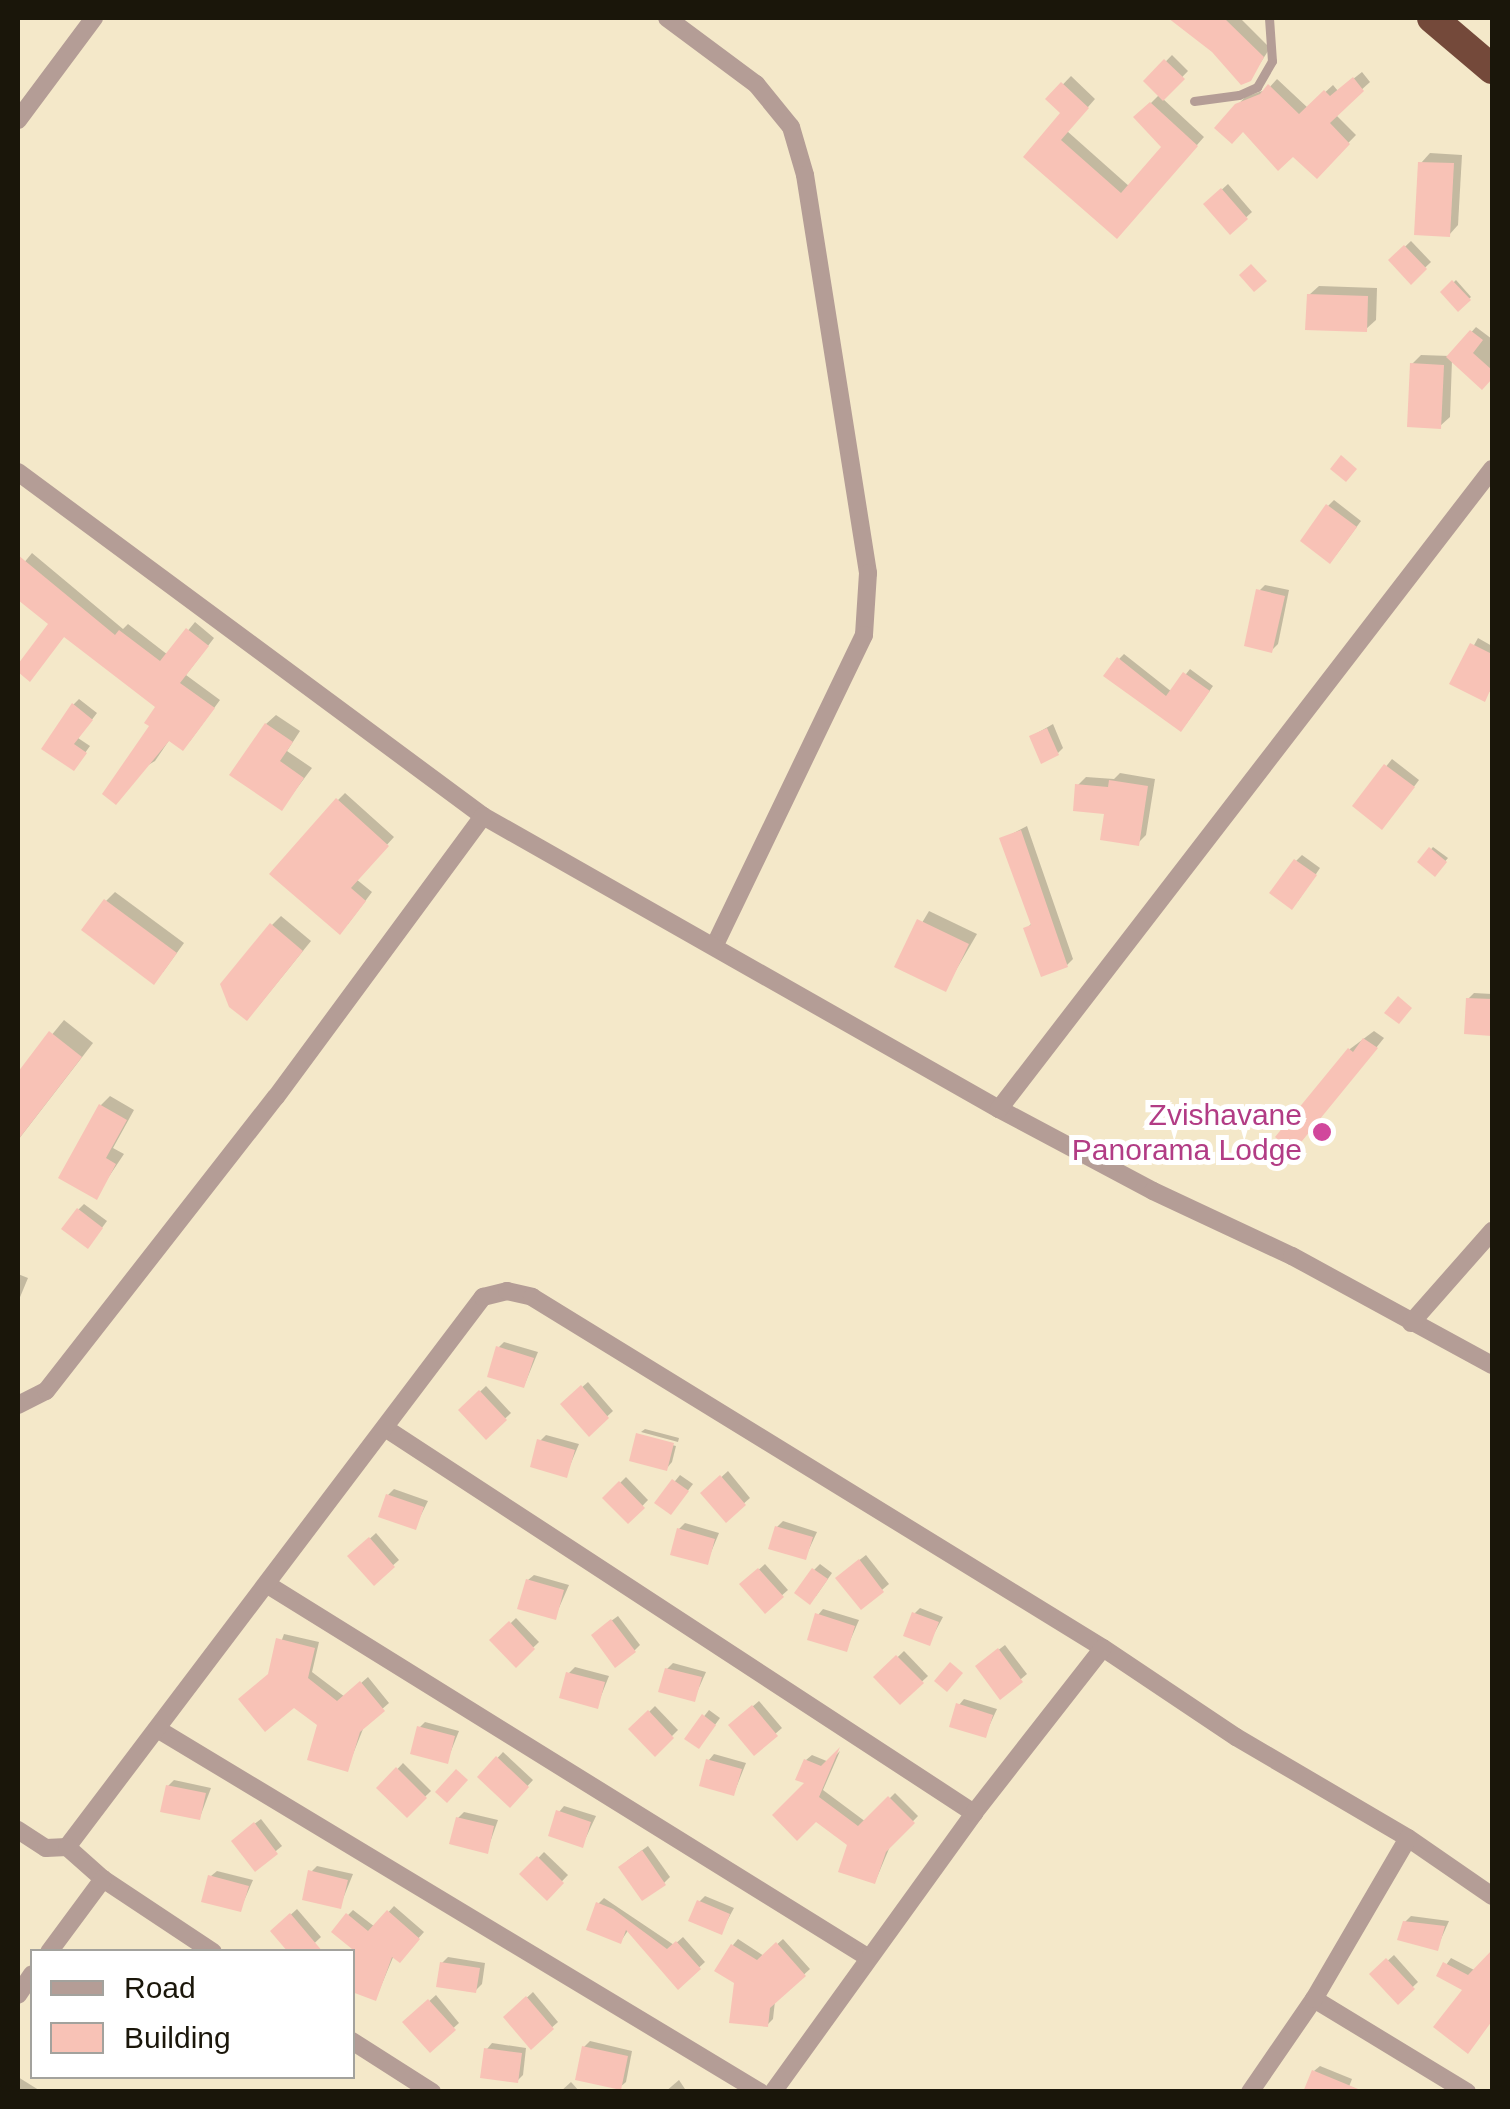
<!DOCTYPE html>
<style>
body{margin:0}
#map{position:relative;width:1510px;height:2109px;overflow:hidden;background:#f4e8c9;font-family:Helvetica,sans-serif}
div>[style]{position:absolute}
.shadow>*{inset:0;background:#0003}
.building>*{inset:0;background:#f8c2b6}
.lane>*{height:9px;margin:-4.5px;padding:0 4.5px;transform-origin:4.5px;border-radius:4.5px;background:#b49d96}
.street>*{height:18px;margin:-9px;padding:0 9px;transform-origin:9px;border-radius:9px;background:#b49d96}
.highway>*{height:30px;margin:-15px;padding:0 15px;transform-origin:15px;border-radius:15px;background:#74493a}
.dots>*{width:28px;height:28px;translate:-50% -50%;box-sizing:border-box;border:5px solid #fff;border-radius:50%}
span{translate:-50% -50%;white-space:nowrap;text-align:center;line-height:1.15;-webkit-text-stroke:10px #fff;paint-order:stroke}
.hotel-label{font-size:30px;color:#b23c85}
.right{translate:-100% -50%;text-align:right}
.frame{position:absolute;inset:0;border:20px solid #1a160a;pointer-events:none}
.legend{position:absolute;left:30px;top:1949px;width:325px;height:130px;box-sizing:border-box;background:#fff;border:2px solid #a3a29d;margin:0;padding:12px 18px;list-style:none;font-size:30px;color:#1a160a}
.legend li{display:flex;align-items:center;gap:20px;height:50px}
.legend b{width:50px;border:2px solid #a3a29d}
</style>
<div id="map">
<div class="shadow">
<i style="clip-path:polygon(1179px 18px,1240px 18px,1270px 48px,1250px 79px,1176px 21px)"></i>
<i style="clip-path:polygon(1172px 55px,1188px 71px,1162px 98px,1204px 137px,1124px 228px,1027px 156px,1063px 113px,1049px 99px,1071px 76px,1095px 99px,1067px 131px,1130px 187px,1165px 147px,1137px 117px,1160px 94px,1147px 81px)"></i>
<i style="clip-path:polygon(1362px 72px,1370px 82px,1335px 114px,1356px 135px,1317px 175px,1293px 153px,1243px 129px,1217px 128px,1245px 97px,1268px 89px,1277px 79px,1308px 108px,1333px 85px,1338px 91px)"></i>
<i style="clip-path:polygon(1430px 153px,1462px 155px,1458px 225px,1449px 235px,1421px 163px)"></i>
<i style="clip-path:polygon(1228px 184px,1252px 212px,1230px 232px,1206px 204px)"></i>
<i style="clip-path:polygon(1411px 241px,1431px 262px,1411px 281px,1391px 260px)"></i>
<i style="clip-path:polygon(1456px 280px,1471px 297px,1459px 308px,1444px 292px)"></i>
<i style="clip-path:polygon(1319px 286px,1377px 288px,1376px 320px,1366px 329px,1309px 295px)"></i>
<i style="clip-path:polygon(1476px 327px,1492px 339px,1492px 376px,1482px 387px,1452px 360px,1450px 417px,1440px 426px,1412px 364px,1421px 355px,1450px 356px)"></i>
<i style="clip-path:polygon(1334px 500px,1361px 521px,1336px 555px,1328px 506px)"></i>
<i style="clip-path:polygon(32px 553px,123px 629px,128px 624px,168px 655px,195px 622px,214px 638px,186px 675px,220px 700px,190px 741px,170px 739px,155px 761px,145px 767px,159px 706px,65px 635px,30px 679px,18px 669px,52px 624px,18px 597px,18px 570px)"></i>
<i style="clip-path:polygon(1265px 585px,1289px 590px,1278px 644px,1272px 650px,1259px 591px)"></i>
<i style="clip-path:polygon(1478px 638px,1492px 646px,1492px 688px,1484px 699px,1453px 683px)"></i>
<i style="clip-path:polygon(1124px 654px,1172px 692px,1190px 669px,1213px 686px,1186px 724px,1119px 659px)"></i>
<i style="clip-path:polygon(79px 699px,97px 713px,78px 738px,90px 746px,74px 768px,73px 705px)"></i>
<i style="clip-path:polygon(276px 715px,300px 731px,287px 751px,312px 768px,282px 808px,266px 724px)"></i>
<i style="clip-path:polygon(1053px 724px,1063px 748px,1058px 753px,1032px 736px)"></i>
<i style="clip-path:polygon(1392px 759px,1419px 780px,1388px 821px,1355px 806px)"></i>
<i style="clip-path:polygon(1120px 773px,1155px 779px,1146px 835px,1138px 843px,1078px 785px,1086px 777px,1114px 779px)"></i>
<i style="clip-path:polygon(345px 793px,394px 837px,356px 879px,372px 892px,348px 924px,338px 800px)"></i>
<i style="clip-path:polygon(1027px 826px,1073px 959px,1067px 965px,1026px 929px,1033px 922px,1002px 839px)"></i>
<i style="clip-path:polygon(1433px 847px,1448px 858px,1435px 873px,1421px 861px)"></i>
<i style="clip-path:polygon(1302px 855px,1320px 868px,1298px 901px,1296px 861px)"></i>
<i style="clip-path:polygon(115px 892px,184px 943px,163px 972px,106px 901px)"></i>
<i style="clip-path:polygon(929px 911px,977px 934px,945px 989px,897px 965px)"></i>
<i style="clip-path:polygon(281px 916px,311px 941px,256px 1009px,272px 925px)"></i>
<i style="clip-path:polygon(1474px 993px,1492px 994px,1492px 1033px,1467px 1032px,1468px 999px)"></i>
<i style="clip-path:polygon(64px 1020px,93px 1043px,18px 1140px,18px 1076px)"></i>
<i style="clip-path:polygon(1374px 1031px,1384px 1038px,1302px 1140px,1278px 1137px,1350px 1049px)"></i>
<i style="clip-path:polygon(110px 1096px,134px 1110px,113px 1148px,124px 1154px,96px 1196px,101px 1105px)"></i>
<i style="clip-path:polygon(84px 1204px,107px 1221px,93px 1240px,78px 1210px)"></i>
<i style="clip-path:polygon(18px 1274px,28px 1278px,18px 1302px)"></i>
<i style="clip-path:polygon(504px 1342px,538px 1352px,524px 1386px,498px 1348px)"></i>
<i style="clip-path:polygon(588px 1382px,613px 1411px,589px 1433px,563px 1404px)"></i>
<i style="clip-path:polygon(486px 1386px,511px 1413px,486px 1436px,461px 1410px)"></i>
<i style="clip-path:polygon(645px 1429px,679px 1438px,678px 1442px,641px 1432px)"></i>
<i style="clip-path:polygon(546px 1435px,579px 1444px,566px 1475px,540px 1441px)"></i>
<i style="clip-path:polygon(639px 1437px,676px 1446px,672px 1462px,667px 1468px)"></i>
<i style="clip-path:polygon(728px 1471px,750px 1498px,726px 1519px,704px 1493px)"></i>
<i style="clip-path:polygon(680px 1475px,693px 1484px,676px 1506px,658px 1502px)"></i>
<i style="clip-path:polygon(626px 1477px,648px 1500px,628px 1521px,605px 1498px)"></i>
<i style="clip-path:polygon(394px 1489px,428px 1501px,415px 1527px,388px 1495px)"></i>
<i style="clip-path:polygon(783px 1521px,817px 1532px,805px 1558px,777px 1527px)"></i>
<i style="clip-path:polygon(685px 1523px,719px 1533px,707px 1562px,679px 1529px)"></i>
<i style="clip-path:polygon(376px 1533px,399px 1560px,374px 1582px,351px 1556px)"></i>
<i style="clip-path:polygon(866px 1555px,889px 1584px,862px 1607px,844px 1572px)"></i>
<i style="clip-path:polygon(765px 1564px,788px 1590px,765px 1610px,743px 1584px)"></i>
<i style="clip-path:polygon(820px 1564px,832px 1573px,816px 1596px,814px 1570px)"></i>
<i style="clip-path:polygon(534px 1575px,569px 1585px,555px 1617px,528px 1580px)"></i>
<i style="clip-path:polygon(920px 1608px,943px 1617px,929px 1643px,914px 1614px)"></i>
<i style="clip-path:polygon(823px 1609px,859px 1620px,846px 1650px,818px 1615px)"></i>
<i style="clip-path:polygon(618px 1616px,640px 1645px,634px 1651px,600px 1629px)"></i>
<i style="clip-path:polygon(516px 1618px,539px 1642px,516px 1664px,493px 1640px)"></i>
<i style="clip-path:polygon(284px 1634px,319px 1642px,312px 1672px,345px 1697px,368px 1677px,389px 1703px,365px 1724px,347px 1769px,320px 1724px,269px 1675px)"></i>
<i style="clip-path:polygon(1005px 1645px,1027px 1674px,1001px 1696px,984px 1661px)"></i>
<i style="clip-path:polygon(904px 1651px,928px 1676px,900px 1702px,877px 1677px)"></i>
<i style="clip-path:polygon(673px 1663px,706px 1672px,694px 1699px,667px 1669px)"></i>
<i style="clip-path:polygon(575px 1667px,609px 1676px,597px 1706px,569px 1673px)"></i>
<i style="clip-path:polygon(964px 1699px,997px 1709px,985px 1735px,959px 1705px)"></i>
<i style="clip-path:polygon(759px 1701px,782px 1728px,754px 1752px,737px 1720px)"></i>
<i style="clip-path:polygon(655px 1706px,678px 1730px,655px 1753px,632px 1729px)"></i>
<i style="clip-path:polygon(709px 1710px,720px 1718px,704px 1740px,687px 1738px)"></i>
<i style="clip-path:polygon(425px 1722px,459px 1731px,447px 1761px,419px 1728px)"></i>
<i style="clip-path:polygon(840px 1751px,823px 1790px,866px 1822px,895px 1793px,918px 1816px,891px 1844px,875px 1882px,808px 1782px,806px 1760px,812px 1755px,829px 1762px)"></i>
<i style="clip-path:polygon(503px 1752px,533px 1780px,510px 1805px,480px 1777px)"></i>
<i style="clip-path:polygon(714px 1754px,746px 1763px,734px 1793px,709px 1760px)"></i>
<i style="clip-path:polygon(403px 1763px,431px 1791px,407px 1814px,380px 1788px)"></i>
<i style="clip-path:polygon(174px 1780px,211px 1788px,200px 1817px,168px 1786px)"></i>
<i style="clip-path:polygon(564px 1806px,596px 1816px,582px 1846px,559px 1812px)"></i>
<i style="clip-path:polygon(464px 1812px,498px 1820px,487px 1851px,458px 1818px)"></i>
<i style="clip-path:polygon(261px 1819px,282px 1846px,255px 1868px,240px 1835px)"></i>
<i style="clip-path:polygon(648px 1846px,670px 1877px,664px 1883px,627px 1861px)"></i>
<i style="clip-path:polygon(544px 1852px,568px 1875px,547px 1897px,523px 1874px)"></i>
<i style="clip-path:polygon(317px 1866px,353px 1874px,340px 1906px,311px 1872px)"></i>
<i style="clip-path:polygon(217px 1871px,253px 1880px,240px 1910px,211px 1876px)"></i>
<i style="clip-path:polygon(705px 1896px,734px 1908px,721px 1932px,699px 1902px)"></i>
<i style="clip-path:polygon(604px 1898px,674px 1945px,683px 1937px,705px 1962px,679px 1986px,629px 1929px,621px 1941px,598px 1904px)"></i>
<i style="clip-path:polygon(394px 1906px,424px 1932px,399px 1960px,394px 1955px,376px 1998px,348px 1915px,353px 1910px,375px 1927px)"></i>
<i style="clip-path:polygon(297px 1909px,321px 1937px,305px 1952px,273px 1931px)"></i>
<i style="clip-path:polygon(1411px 1916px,1449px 1921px,1437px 1948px,1405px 1922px)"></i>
<i style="clip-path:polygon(738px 1939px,764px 1956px,783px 1939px,810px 1969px,775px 2001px,773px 2019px,767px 2025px,736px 1982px,733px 1945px)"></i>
<i style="clip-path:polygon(1492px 1954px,1492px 2019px,1473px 2045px,1465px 1989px,1439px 1975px,1451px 1958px,1476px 1971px)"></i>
<i style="clip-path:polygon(1394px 1955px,1418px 1982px,1398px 2001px,1373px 1974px)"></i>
<i style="clip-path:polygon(448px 1957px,485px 1963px,482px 1984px,476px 1990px,442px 1963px)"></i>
<i style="clip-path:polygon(533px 1992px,558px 2022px,531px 2046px,506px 2017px)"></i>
<i style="clip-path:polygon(436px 1995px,459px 2023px,430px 2049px,406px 2022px)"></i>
<i style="clip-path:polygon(590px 2041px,632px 2051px,626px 2082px,620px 2087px,584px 2047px)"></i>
<i style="clip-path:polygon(492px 2043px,526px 2048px,523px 2075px,517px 2081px,487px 2049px)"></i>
<i style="clip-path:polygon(1320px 2066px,1352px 2079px,1347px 2092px,1314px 2071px)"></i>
<i style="clip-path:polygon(18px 2077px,42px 2092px,18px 2092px)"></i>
<i style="clip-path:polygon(679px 2080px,687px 2092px,665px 2092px)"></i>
<i style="clip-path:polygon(571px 2082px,580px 2092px,560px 2092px)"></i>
</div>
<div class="building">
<i style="clip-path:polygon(1168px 18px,1224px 18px,1264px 57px,1251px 81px,1241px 85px,1212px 52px)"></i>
<i style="clip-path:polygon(1164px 59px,1185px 79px,1163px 101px,1143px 81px)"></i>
<i style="clip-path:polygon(1353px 77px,1364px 91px,1330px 123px,1350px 144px,1317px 179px,1293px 157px,1278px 171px,1243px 132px,1232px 144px,1214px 128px,1235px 104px,1260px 94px,1268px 84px,1299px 114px,1324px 90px,1330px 96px)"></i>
<i style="clip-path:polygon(1061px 82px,1089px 108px,1061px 140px,1121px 193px,1161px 147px,1133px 117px,1150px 102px,1198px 146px,1117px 239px,1023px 157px,1060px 113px,1045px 99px)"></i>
<i style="clip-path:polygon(1418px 162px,1454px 163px,1450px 237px,1414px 235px)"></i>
<i style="clip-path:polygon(1221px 188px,1248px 219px,1230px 235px,1203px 204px)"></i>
<i style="clip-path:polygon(1404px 245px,1427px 269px,1411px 285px,1388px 260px)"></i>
<i style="clip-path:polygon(1251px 264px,1267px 281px,1254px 292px,1239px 275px)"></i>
<i style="clip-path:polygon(1452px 280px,1471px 300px,1458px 312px,1440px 292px)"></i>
<i style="clip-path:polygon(1307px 294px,1368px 296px,1367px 332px,1305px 330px)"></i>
<i style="clip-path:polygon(1470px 330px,1483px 340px,1473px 353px,1492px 370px,1492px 379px,1482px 390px,1446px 357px)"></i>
<i style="clip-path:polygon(1410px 363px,1444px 365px,1441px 429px,1407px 427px)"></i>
<i style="clip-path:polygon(1341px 455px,1357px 469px,1346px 482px,1330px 469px)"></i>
<i style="clip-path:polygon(1326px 504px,1357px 527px,1330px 564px,1300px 541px)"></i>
<i style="clip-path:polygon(18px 555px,115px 635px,119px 630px,160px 661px,186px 628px,209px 646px,180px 683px,215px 708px,183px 751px,169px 741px,116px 805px,102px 794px,149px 726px,144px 723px,155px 707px,64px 637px,30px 682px,18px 672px,18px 664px,48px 624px,18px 600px)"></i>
<i style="clip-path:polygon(1256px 589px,1285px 596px,1272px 653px,1244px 646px)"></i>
<i style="clip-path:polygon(1470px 643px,1492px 654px,1492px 686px,1485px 702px,1449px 684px)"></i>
<i style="clip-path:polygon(1117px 657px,1166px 696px,1183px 672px,1210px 691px,1181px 732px,1103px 676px)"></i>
<i style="clip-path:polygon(72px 703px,93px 720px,74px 744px,87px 753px,74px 771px,41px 749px)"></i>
<i style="clip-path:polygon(265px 723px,293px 742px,280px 761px,304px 778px,282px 811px,229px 775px)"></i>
<i style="clip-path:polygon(1047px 728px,1059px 755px,1041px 764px,1029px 736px)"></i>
<i style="clip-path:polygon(1384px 764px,1415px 787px,1382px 830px,1352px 806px)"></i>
<i style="clip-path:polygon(1109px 780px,1148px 786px,1139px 846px,1100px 840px,1104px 814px,1073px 811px,1075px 784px,1108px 787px)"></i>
<i style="clip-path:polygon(336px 798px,389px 846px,351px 888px,366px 901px,340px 935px,269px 874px)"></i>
<i style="clip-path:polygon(1021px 830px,1068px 967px,1041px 977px,1023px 928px,1031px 925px,999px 838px)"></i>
<i style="clip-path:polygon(1429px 847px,1447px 862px,1435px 877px,1417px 862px)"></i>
<i style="clip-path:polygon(1294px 859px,1317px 875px,1292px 910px,1269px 893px)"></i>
<i style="clip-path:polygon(104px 899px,177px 953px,154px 985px,81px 930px)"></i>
<i style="clip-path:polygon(917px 919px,969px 944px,946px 992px,894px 967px)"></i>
<i style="clip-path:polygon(270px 923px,303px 951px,247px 1021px,229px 1007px,220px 984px)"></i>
<i style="clip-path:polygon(1398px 996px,1412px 1008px,1399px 1024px,1384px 1013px)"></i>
<i style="clip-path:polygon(1466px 998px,1492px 999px,1492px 1036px,1464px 1034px)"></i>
<i style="clip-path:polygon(49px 1031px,82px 1057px,18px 1140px,18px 1072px)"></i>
<i style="clip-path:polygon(1363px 1038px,1378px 1048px,1293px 1152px,1275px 1137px,1348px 1048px,1353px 1052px)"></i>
<i style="clip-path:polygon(99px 1104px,127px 1120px,106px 1158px,116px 1164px,97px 1200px,58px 1178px)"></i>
<i style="clip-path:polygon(77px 1208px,103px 1228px,88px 1249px,61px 1229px)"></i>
<i style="clip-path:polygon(496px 1346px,534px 1358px,524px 1388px,487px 1377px)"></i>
<i style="clip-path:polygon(581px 1385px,609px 1418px,589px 1437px,560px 1404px)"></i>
<i style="clip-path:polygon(479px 1390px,507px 1420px,486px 1440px,458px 1410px)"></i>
<i style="clip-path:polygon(636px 1433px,674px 1443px,667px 1471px,629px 1461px)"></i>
<i style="clip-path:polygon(537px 1439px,575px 1450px,567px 1478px,530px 1467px)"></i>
<i style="clip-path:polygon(720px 1475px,746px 1505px,726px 1523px,700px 1493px)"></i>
<i style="clip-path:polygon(672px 1479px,689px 1491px,671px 1515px,654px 1503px)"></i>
<i style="clip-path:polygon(619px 1481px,645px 1508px,628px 1524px,602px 1498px)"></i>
<i style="clip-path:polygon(386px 1494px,424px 1507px,416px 1530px,378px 1517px)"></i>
<i style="clip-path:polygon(775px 1526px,813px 1537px,806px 1560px,768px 1549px)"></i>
<i style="clip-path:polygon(677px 1528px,715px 1539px,708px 1565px,670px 1555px)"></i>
<i style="clip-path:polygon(369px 1537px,395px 1567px,374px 1586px,347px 1556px)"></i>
<i style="clip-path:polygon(859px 1559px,884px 1592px,861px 1610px,835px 1578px)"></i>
<i style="clip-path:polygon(758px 1568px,784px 1597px,765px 1614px,739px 1584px)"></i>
<i style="clip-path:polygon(812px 1568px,828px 1579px,810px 1605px,794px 1593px)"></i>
<i style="clip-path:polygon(526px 1579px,564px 1590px,556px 1620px,517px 1609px)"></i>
<i style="clip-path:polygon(912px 1612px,939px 1622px,930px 1646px,903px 1636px)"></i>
<i style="clip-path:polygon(815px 1613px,855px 1626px,847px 1652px,807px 1640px)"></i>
<i style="clip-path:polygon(611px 1619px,636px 1652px,615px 1668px,591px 1635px)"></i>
<i style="clip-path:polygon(509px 1621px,535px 1649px,516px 1668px,489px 1640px)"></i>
<i style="clip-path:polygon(276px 1638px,315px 1648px,308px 1678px,337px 1701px,360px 1681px,385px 1711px,360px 1732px,348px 1772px,307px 1760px,317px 1725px,294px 1708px,265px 1732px,238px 1699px,268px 1674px)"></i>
<i style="clip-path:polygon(998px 1648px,1023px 1682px,1000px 1700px,975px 1666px)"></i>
<i style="clip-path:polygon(896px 1655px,924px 1683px,900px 1705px,873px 1677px)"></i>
<i style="clip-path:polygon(950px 1662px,963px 1673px,947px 1692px,934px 1681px)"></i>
<i style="clip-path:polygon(665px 1668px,702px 1677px,695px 1702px,658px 1692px)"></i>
<i style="clip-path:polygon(566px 1672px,605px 1682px,598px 1709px,559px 1698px)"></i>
<i style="clip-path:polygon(956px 1703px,993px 1715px,986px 1738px,949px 1727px)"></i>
<i style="clip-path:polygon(752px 1705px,778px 1736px,754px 1756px,728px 1725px)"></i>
<i style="clip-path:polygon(648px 1710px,674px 1738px,655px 1757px,628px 1729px)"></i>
<i style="clip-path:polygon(702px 1714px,716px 1725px,699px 1749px,684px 1739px)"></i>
<i style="clip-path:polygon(417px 1726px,455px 1736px,448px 1764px,410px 1754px)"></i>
<i style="clip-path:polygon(840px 1747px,819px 1797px,858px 1826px,888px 1796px,915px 1823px,886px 1852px,875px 1884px,838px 1872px,847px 1845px,816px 1822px,797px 1841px,772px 1815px,804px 1783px,795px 1780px,804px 1759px,821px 1766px)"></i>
<i style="clip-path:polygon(496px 1756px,529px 1787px,510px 1808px,477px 1777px)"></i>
<i style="clip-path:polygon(706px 1759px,742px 1769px,734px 1796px,699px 1786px)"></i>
<i style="clip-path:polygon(396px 1767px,427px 1798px,407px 1818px,376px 1788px)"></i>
<i style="clip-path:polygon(456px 1769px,468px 1780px,447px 1803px,435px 1792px)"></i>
<i style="clip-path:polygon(166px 1785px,206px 1793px,200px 1820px,160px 1812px)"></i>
<i style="clip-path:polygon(556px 1810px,591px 1822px,583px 1848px,548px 1836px)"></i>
<i style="clip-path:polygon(456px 1817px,494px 1826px,488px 1854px,449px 1844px)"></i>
<i style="clip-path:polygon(254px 1822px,278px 1854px,255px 1872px,231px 1841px)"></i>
<i style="clip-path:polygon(642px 1850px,666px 1885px,642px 1901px,618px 1867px)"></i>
<i style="clip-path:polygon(537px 1856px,564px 1883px,547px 1901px,519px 1874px)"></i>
<i style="clip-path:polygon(308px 1870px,348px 1880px,341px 1909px,302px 1900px)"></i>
<i style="clip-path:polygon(208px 1875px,249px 1886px,241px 1912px,201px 1902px)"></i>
<i style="clip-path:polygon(697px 1900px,730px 1914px,722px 1935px,688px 1921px)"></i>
<i style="clip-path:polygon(596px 1902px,613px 1909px,667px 1949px,676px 1941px,701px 1969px,678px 1990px,626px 1930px,621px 1944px,586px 1930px)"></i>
<i style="clip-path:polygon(387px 1910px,420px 1939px,400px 1963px,392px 1957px,376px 2001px,352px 1992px,352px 1949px,331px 1932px,346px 1913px,368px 1931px)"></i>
<i style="clip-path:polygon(290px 1913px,323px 1952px,288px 1952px,270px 1931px)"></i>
<i style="clip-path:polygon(1403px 1921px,1445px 1926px,1438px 1951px,1397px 1940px)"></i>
<i style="clip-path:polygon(776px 1942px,806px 1976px,770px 2008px,768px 2027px,729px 2023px,734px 1983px,714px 1971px,731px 1944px,757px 1960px)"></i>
<i style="clip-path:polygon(1492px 1950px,1492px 2021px,1468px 2054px,1433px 2027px,1462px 1990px,1436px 1976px,1443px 1962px,1468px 1975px)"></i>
<i style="clip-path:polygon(1386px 1958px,1415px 1989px,1398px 2005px,1369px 1974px)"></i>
<i style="clip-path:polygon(440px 1962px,480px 1968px,476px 1993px,436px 1987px)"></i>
<i style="clip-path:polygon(526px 1996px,554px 2029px,531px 2050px,503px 2017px)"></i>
<i style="clip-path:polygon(428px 1999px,456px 2030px,430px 2053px,402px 2022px)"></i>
<i style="clip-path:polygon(582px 2046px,628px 2056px,621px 2090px,575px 2080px)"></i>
<i style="clip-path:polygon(484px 2048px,522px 2053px,518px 2083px,480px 2078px)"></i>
<i style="clip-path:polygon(1312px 2070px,1363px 2091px,1363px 2092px,1303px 2092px)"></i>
</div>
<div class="lane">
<i style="left:1194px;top:101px;width:45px;rotate:-7.6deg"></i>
<i style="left:1239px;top:95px;width:20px;rotate:-24deg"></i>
<i style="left:1257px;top:87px;width:30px;rotate:-60deg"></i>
<i style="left:1272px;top:61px;width:43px;rotate:-94deg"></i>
</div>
<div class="street">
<i style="left:667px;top:18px;width:111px;rotate:36.6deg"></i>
<i style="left:756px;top:84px;width:55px;rotate:50.9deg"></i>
<i style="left:791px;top:127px;width:50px;rotate:73.7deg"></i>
<i style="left:805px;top:175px;width:403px;rotate:81deg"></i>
<i style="left:868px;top:573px;width:62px;rotate:93.7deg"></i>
<i style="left:864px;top:635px;width:343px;rotate:115.7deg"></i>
<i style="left:18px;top:120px;width:127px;rotate:-53.3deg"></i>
<i style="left:18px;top:472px;width:578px;rotate:36.49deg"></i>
<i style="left:483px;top:816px;width:593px;rotate:29.59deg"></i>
<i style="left:999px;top:1109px;width:174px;rotate:28deg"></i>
<i style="left:1153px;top:1191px;width:153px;rotate:25.1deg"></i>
<i style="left:1292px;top:1256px;width:228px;rotate:28.6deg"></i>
<i style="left:999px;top:1109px;width:808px;rotate:-52.39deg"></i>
<i style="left:1411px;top:1323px;width:123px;rotate:-48.6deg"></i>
<i style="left:18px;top:1405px;width:31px;rotate:-27deg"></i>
<i style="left:46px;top:1391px;width:373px;rotate:-52deg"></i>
<i style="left:276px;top:1097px;width:349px;rotate:-53.6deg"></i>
<i style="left:385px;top:1428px;width:704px;rotate:33.17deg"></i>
<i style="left:268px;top:1585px;width:707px;rotate:31.83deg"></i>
<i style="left:159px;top:1730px;width:702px;rotate:31.06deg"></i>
<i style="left:18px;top:1830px;width:33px;rotate:33deg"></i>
<i style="left:46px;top:1848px;width:21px;rotate:-3deg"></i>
<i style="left:67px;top:1847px;width:690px;rotate:-52.9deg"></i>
<i style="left:483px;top:1297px;width:25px;rotate:-14deg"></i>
<i style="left:507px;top:1291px;width:26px;rotate:13deg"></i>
<i style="left:532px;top:1297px;width:670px;rotate:31.58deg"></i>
<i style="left:1103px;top:1648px;width:160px;rotate:33.8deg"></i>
<i style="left:1236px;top:1737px;width:199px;rotate:30.4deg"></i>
<i style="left:1408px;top:1838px;width:102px;rotate:34.6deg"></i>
<i style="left:67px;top:1847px;width:48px;rotate:41.6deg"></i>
<i style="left:103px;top:1879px;width:132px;rotate:33.6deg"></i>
<i style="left:49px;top:1952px;width:91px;rotate:-53.5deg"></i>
<i style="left:18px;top:1995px;width:25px;rotate:-56deg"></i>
<i style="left:1314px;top:1999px;width:179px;rotate:31.3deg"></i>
<i style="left:352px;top:2041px;width:95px;rotate:32.5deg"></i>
<i style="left:773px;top:2092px;width:344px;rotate:-54.2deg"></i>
<i style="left:974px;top:1813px;width:209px;rotate:-52deg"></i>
<i style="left:1250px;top:2092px;width:113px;rotate:-55.5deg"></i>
<i style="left:1314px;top:1999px;width:186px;rotate:-59.7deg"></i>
</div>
<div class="highway">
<i style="left:1432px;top:18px;width:79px;rotate:40.4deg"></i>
</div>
<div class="dots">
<i style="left:1322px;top:1132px;background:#d1479c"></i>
</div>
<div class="hotel-label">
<span class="right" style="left:1302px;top:1132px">Zvishavane<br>Panorama Lodge</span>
</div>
<div class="frame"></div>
<ul class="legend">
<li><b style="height:12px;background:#b49d96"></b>Road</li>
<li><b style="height:28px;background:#f8c2b6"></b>Building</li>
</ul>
</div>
